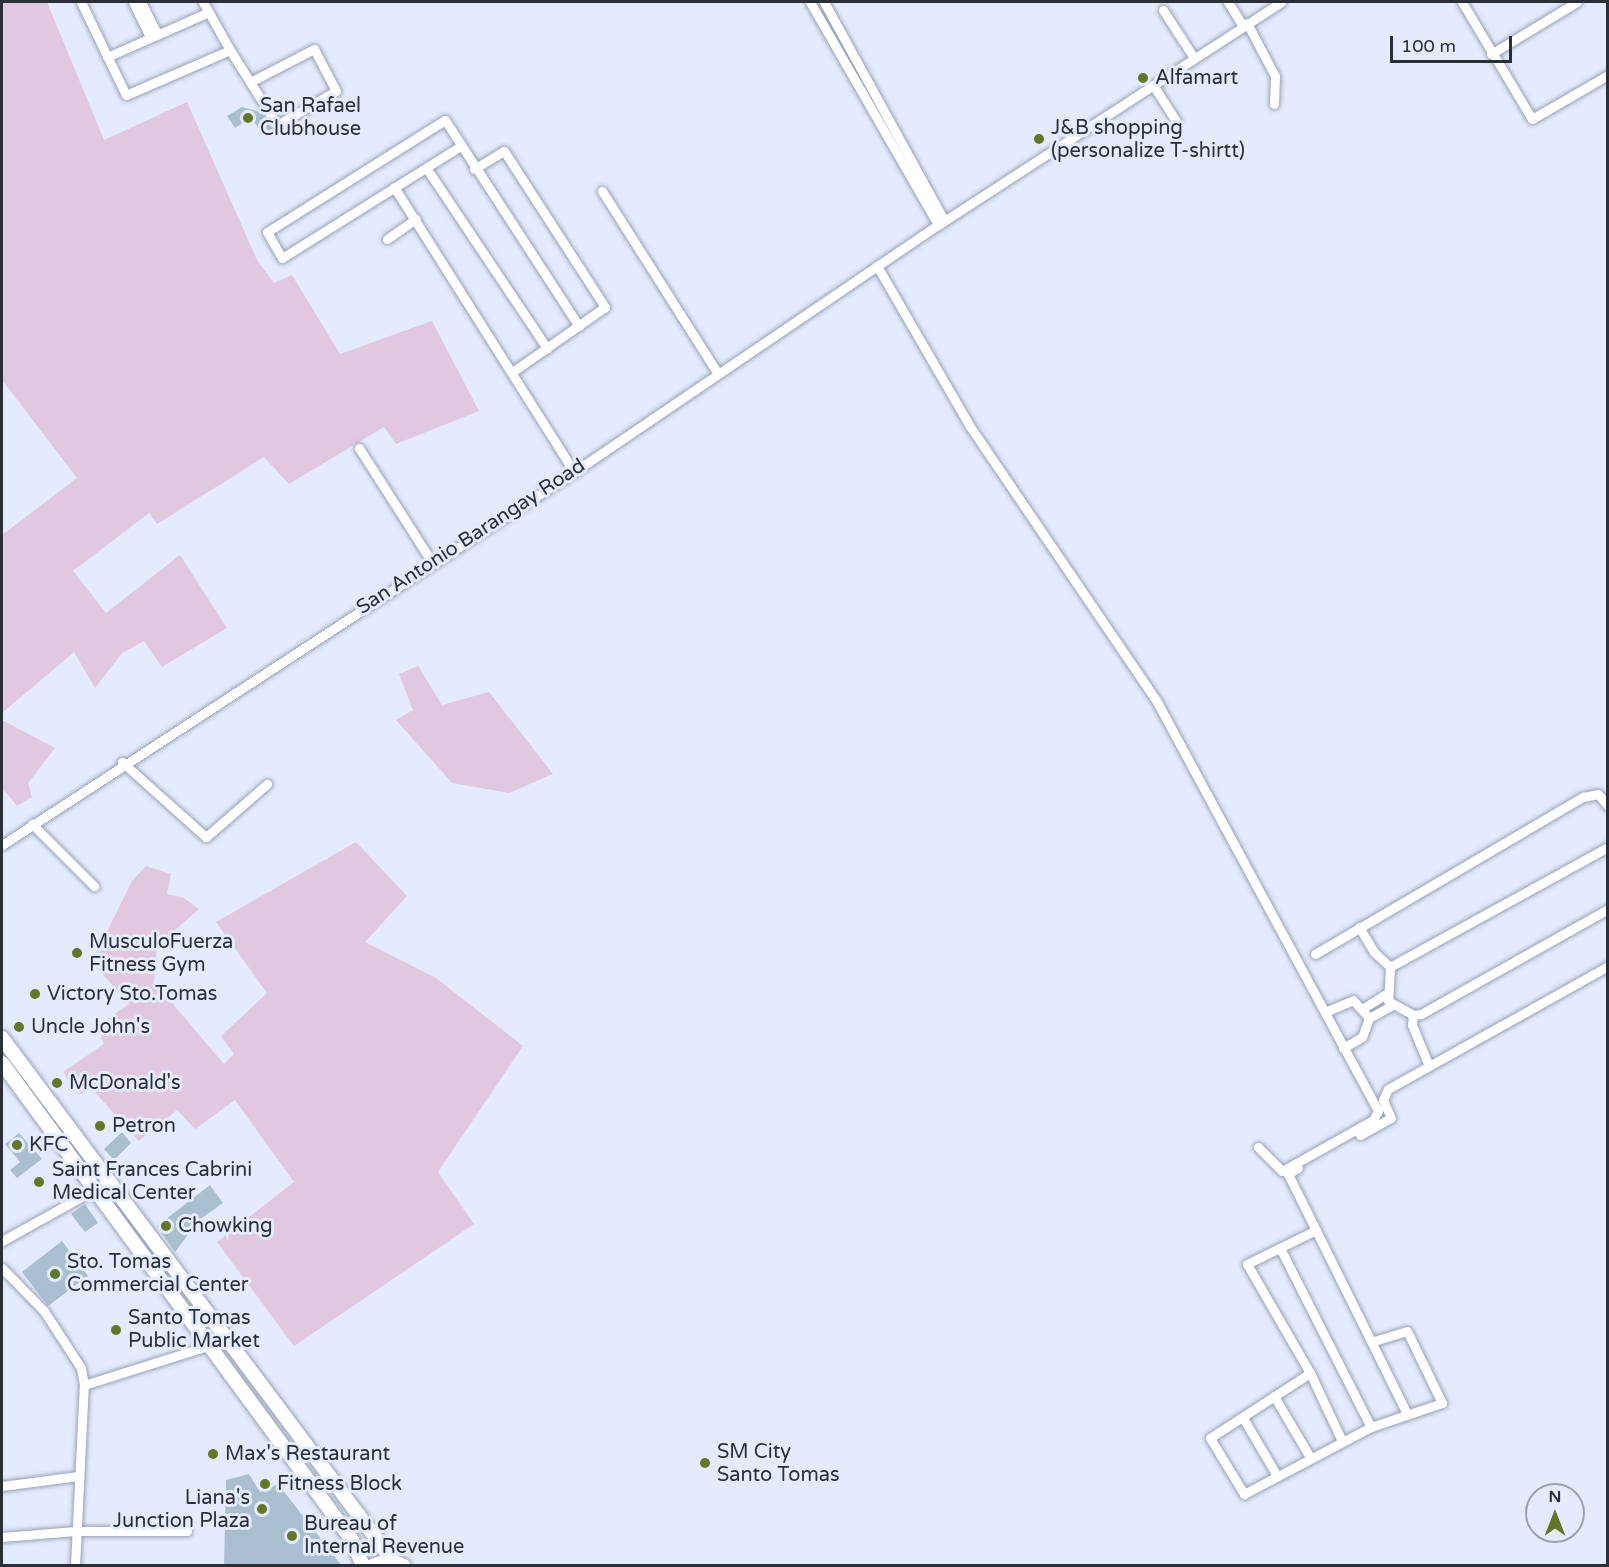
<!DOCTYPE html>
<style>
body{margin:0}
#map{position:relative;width:1609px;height:1567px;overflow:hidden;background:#e4ebfe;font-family:"Varela Round",sans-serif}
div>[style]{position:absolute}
.green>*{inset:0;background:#e1c7e0}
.building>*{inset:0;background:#a9bfd0}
.roads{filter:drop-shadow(0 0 2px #98a1b7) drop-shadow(0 0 2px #98a1b7)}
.minor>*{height:9px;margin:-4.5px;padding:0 4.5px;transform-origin:4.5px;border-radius:4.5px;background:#fff}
.highway>*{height:14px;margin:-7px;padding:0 7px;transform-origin:7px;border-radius:7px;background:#fff}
.dots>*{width:16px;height:16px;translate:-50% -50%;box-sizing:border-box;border:3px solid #e4ebfe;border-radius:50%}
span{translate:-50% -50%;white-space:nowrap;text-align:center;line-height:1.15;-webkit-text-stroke:6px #e4ebfe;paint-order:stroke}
.poi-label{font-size:20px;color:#2b2f38}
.left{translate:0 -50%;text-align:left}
.right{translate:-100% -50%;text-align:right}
.street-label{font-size:20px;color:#2b2f38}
.frame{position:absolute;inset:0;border:3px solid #2b2f38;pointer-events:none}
.north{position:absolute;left:1525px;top:1483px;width:60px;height:60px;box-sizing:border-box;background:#e4ebfe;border:2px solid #9aa0af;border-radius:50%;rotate:0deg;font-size:16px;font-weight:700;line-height:24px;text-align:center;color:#2b2f38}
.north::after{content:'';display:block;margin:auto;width:21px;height:27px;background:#617728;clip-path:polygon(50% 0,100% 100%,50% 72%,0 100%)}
.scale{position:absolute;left:1390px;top:36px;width:122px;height:27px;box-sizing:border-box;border:3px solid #2b2f38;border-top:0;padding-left:8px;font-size:18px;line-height:21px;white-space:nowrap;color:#2b2f38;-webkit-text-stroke:4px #e4ebfe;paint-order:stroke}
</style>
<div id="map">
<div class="green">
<i style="clip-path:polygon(2px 2px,47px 2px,104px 140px,187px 102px,257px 260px,274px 283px,292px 275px,340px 354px,432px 321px,479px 411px,396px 444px,384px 427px,289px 484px,264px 457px,157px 524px,149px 513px,73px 571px,106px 613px,180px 555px,227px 628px,162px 667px,144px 641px,122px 653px,95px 688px,74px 652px,2px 713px,2px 535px,77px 478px,2px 380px)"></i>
<i style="clip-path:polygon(418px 666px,442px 705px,489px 692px,553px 774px,509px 793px,452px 783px,396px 720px,413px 710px,399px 674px)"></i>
<i style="clip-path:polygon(2px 720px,55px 748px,28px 783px,32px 797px,17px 806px,5px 791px,2px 793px)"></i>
<i style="clip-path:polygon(356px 842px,407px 896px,365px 942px,436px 978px,523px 1046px,438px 1172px,474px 1224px,294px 1346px,217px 1242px,294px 1182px,235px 1100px,195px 1129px,177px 1110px,139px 1141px,92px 1089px,78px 1095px,63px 1072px,104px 1044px,97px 1026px,129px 1004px,92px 962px,132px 881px,146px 866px,171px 874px,167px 894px,184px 898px,199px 909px,157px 946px,154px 982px,224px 1064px,234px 1054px,221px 1036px,267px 993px,216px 922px)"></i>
</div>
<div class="building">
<i style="clip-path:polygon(242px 107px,261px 112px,272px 129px,262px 135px,256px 124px,246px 121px,235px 128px,227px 116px)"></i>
<i style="clip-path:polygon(122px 1132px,131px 1143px,114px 1160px,104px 1149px)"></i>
<i style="clip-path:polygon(19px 1133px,42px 1159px,17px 1178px,10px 1170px,20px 1162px,5px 1144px)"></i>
<i style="clip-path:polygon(210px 1185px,223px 1203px,199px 1220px,175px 1252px,157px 1226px)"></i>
<i style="clip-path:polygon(85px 1204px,98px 1223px,85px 1232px,71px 1214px)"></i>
<i style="clip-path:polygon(62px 1241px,88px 1276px,48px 1306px,22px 1272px)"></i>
<i style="clip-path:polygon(249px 1474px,260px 1492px,278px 1484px,342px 1566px,224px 1566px,226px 1480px)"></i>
</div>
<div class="roads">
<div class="minor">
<i style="left:81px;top:2px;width:103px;rotate:64.2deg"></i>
<i style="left:126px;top:95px;width:113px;rotate:-23.4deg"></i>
<i style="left:133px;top:2px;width:39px;rotate:64deg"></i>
<i style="left:141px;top:2px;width:36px;rotate:63deg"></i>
<i style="left:203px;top:2px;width:55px;rotate:60.6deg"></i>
<i style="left:230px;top:50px;width:89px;rotate:57.9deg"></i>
<i style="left:277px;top:125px;width:68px;rotate:-30deg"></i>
<i style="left:336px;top:91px;width:47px;rotate:-117.6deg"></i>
<i style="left:314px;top:49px;width:72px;rotate:152.7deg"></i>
<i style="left:810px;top:2px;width:257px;rotate:60.1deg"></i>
<i style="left:824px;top:2px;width:249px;rotate:61.2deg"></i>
<i style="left:1228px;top:2px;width:28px;rotate:58deg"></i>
<i style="left:1462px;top:2px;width:136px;rotate:59.1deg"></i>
<i style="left:1532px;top:119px;width:88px;rotate:-30.1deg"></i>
<i style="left:1163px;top:10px;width:57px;rotate:57.1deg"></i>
<i style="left:1247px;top:23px;width:60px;rotate:62.2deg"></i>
<i style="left:1275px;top:76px;width:28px;rotate:92deg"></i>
<i style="left:1491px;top:54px;width:100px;rotate:-31.2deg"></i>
<i style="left:107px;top:57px;width:111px;rotate:-23.8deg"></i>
<i style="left:1153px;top:85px;width:43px;rotate:57.4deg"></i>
<i style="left:459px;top:147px;width:209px;rotate:147.9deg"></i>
<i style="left:282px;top:258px;width:30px;rotate:-120deg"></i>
<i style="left:267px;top:232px;width:210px;rotate:-32.2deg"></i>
<i style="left:445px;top:120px;width:246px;rotate:57deg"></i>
<i style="left:427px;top:169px;width:216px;rotate:56.2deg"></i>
<i style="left:474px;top:169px;width:35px;rotate:-31deg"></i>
<i style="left:504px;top:151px;width:186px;rotate:57.1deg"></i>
<i style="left:605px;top:307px;width:113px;rotate:145deg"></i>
<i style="left:394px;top:187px;width:337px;rotate:57.7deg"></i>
<i style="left:602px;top:191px;width:214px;rotate:57.6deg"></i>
<i style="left:387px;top:239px;width:35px;rotate:-35deg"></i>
<i style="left:877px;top:266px;width:184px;rotate:59.9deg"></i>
<i style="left:969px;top:425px;width:333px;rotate:55.8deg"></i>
<i style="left:1156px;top:700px;width:467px;rotate:61.6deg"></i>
<i style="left:1378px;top:1111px;width:10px;rotate:119deg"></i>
<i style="left:1373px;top:1120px;width:104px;rotate:150.7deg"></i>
<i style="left:1282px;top:1171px;width:34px;rotate:-135deg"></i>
<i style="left:359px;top:448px;width:135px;rotate:57.4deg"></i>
<i style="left:122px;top:762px;width:113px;rotate:41.8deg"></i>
<i style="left:206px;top:837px;width:81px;rotate:-41deg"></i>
<i style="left:32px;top:824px;width:88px;rotate:45deg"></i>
<i style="left:2px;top:845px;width:683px;rotate:-33.11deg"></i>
<i style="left:574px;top:472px;width:440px;rotate:-34.2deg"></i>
<i style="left:938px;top:225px;width:409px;rotate:-33deg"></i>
<i style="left:1608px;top:847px;width:249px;rotate:151.2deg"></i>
<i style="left:1390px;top:967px;width:34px;rotate:93deg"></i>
<i style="left:1388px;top:1001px;width:29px;rotate:29deg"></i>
<i style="left:1413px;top:1015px;width:8px;rotate:-7deg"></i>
<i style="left:1421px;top:1014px;width:214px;rotate:-29.3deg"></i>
<i style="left:1359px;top:927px;width:29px;rotate:59deg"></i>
<i style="left:1374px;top:952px;width:22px;rotate:43deg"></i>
<i style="left:1315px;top:954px;width:311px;rotate:-30.4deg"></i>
<i style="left:1583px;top:797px;width:15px;rotate:-11deg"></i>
<i style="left:1598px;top:794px;width:16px;rotate:50deg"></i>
<i style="left:1362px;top:1009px;width:28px;rotate:-32deg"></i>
<i style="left:1325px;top:1012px;width:30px;rotate:-23deg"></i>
<i style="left:1353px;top:1000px;width:24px;rotate:48deg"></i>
<i style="left:1369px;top:1018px;width:20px;rotate:110deg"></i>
<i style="left:1362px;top:1037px;width:22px;rotate:150deg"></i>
<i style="left:1413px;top:1015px;width:10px;rotate:96deg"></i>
<i style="left:1412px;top:1025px;width:44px;rotate:67.5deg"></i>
<i style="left:1369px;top:1018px;width:25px;rotate:-29deg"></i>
<i style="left:1360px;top:1135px;width:35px;rotate:-29deg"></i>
<i style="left:1391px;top:1118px;width:20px;rotate:-114deg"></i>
<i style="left:1383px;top:1100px;width:12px;rotate:-66deg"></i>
<i style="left:1388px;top:1089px;width:252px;rotate:-29.2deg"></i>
<i style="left:1298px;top:1168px;width:12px;rotate:149deg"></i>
<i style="left:1288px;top:1174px;width:266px;rotate:63.6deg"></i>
<i style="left:1316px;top:1230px;width:77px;rotate:153.8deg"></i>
<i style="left:1247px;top:1264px;width:126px;rotate:60deg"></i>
<i style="left:1310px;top:1373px;width:75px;rotate:64.8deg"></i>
<i style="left:2px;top:1241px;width:121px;rotate:-29.1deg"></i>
<i style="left:1280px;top:1248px;width:201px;rotate:63.1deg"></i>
<i style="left:2px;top:1268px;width:60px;rotate:45.7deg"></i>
<i style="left:44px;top:1311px;width:68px;rotate:57deg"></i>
<i style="left:81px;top:1368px;width:17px;rotate:80deg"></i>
<i style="left:1310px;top:1373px;width:119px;rotate:147deg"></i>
<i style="left:1210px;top:1438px;width:66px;rotate:58.7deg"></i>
<i style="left:1244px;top:1494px;width:144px;rotate:-27.8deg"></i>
<i style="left:1371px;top:1427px;width:75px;rotate:-18.7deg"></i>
<i style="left:1442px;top:1403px;width:80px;rotate:-115.9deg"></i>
<i style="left:1407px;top:1331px;width:37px;rotate:163deg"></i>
<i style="left:1274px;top:1396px;width:71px;rotate:59.5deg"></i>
<i style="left:1243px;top:1418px;width:65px;rotate:59.5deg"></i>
<i style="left:2px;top:1486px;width:77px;rotate:-7.5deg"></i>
<i style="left:2px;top:1537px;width:74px;rotate:-4.6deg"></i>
<i style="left:76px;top:1531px;width:111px"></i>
<i style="left:75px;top:1566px;width:181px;rotate:-87.2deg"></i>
<i style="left:84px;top:1385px;width:133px;rotate:-17.5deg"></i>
</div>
<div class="highway">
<i style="left:2px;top:1038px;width:653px;rotate:53.22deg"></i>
<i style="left:2px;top:1063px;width:592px;rotate:53.73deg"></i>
<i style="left:352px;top:1540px;width:28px;rotate:67deg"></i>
<i style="left:372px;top:1566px;width:18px;rotate:-19deg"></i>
<i style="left:389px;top:1560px;width:16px;rotate:22deg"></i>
</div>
</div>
<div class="dots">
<i style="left:1143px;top:78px;background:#617728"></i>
<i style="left:248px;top:118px;background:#617728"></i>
<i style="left:1039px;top:139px;background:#617728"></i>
<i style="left:77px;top:953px;background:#617728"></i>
<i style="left:35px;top:994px;background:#617728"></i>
<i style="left:19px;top:1027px;background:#617728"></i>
<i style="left:57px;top:1083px;background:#617728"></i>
<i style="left:100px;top:1126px;background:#617728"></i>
<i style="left:17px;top:1145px;background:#617728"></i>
<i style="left:39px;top:1182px;background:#617728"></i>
<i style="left:166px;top:1226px;background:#617728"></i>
<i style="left:55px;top:1274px;background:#617728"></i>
<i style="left:116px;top:1330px;background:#617728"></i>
<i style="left:213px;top:1454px;background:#617728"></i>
<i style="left:705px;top:1463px;background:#617728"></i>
<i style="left:265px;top:1484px;background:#617728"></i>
<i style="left:262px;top:1509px;background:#617728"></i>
<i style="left:292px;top:1536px;background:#617728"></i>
</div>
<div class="poi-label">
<span class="left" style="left:1155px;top:78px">Alfamart</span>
<span class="left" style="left:260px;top:118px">San Rafael<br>Clubhouse</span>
<span class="left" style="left:1051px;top:140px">J&amp;B shopping<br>(personalize T-shirtt)</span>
<span class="left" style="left:89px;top:954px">MusculoFuerza<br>Fitness Gym</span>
<span class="left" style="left:47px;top:994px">Victory Sto.Tomas</span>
<span class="left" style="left:31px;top:1027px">Uncle John's</span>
<span class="left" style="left:69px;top:1083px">McDonald's</span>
<span class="left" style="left:112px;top:1126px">Petron</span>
<span class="left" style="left:29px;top:1145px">KFC</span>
<span class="left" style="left:52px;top:1182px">Saint Frances Cabrini<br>Medical Center</span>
<span class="left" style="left:178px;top:1226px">Chowking</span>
<span class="left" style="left:67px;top:1274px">Sto. Tomas<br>Commercial Center</span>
<span class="left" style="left:128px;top:1330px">Santo Tomas<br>Public Market</span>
<span class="left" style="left:717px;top:1464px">SM City<br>Santo Tomas</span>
<span class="left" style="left:225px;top:1454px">Max's Restaurant</span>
<span class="left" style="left:277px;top:1484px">Fitness Block</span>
<span class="right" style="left:250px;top:1510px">Liana's<br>Junction Plaza</span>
<span class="left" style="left:304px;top:1536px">Bureau of<br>Internal Revenue</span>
</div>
<div class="street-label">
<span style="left:471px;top:537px;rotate:-33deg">San Antonio Barangay Road</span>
</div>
<div class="frame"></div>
<div class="north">N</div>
<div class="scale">100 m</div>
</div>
